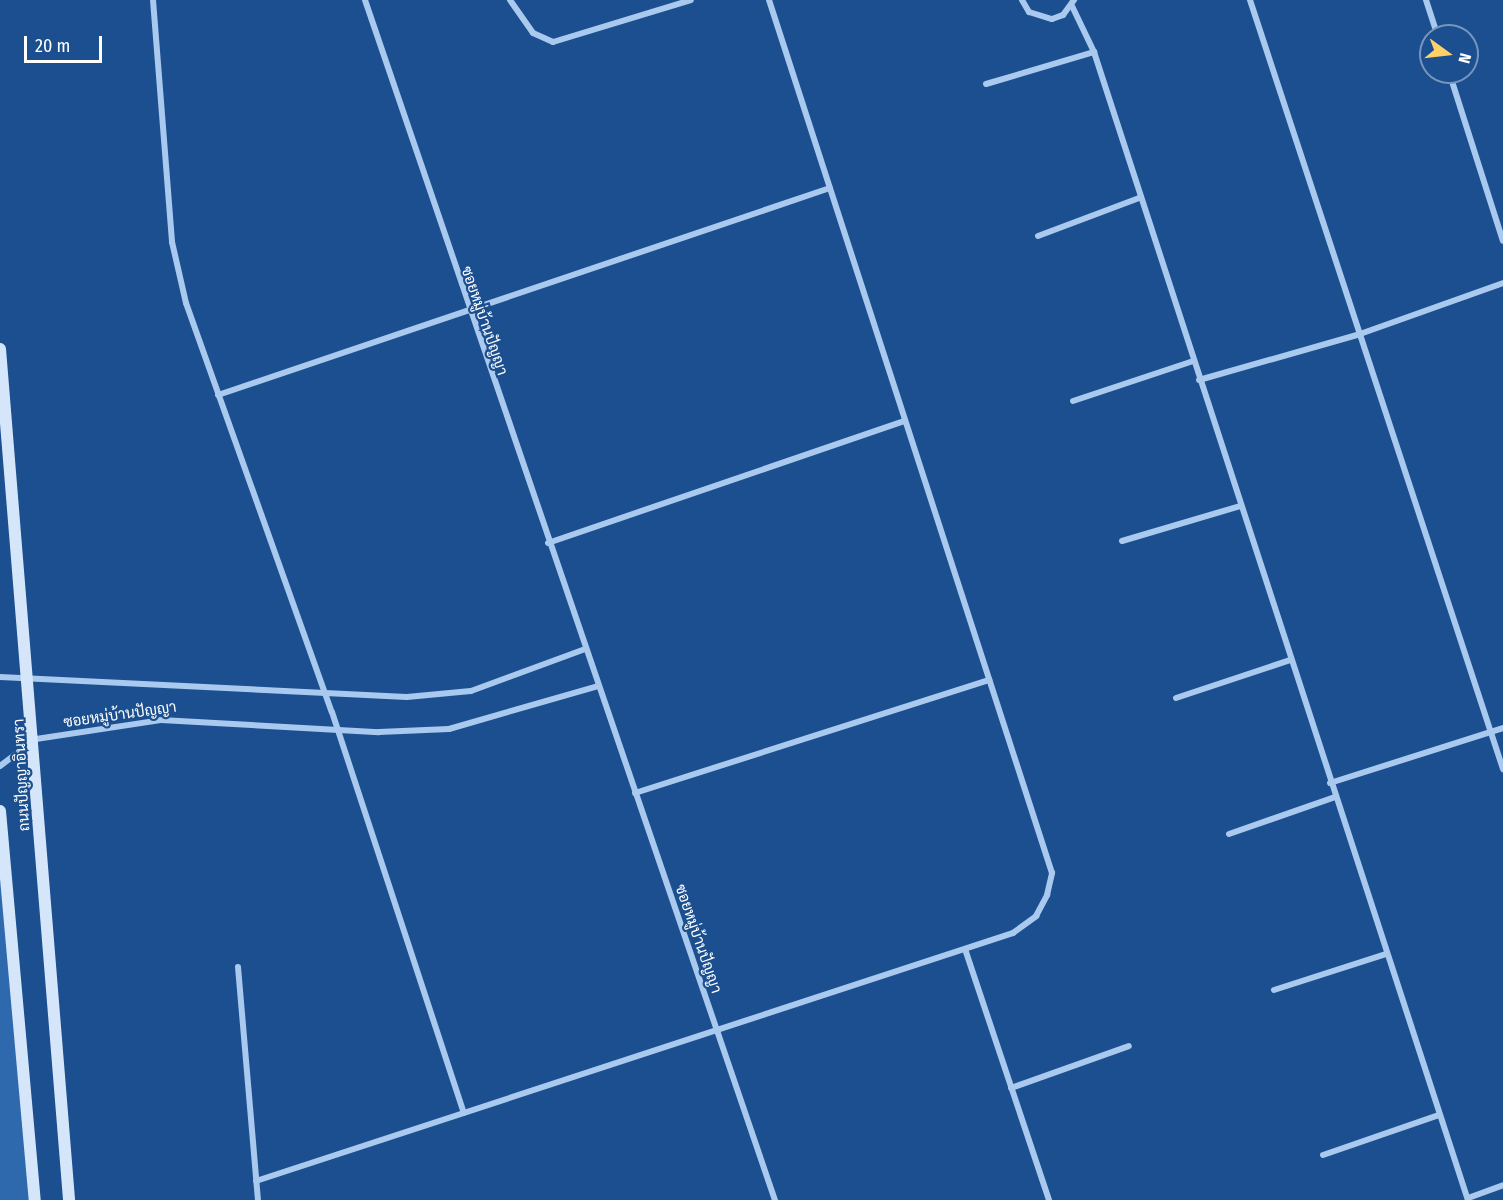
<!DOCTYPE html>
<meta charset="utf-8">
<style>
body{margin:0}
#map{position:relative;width:1503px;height:1200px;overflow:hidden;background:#1b4f8f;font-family:"Fira Sans Condensed",Sarabun,sans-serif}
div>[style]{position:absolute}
.green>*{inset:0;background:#2e69ad}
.street>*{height:6px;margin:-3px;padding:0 3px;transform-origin:3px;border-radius:3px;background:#a9c9ee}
.secondary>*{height:12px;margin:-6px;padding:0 6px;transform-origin:6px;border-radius:6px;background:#d6e6fa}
span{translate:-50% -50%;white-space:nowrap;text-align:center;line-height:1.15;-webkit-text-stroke:4.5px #1b4f8f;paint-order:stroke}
.street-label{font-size:15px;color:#fff}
.north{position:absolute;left:1419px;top:24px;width:60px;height:60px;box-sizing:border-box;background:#1b4f8f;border:2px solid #7695bc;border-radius:50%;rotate:105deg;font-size:16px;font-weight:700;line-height:24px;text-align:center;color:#fff}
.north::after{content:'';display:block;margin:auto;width:21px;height:27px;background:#ffd166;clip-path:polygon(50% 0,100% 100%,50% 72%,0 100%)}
.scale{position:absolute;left:24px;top:36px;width:78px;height:27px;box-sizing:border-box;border:3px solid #fff;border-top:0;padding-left:8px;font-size:18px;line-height:21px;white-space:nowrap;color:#fff;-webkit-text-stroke:4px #1b4f8f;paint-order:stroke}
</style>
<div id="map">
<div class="green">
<i style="clip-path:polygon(0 863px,31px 1200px,0 1200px)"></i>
</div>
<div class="street">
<i style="left:153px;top:0;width:243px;rotate:85.5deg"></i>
<i style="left:172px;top:242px;width:63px;rotate:77.1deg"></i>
<i style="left:186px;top:303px;width:434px;rotate:70.4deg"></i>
<i style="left:332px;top:712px;width:422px;rotate:71.8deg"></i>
<i style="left:365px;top:0;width:1268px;rotate:71.14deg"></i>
<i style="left:510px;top:0;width:40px;rotate:55.1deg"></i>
<i style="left:533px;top:33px;width:22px;rotate:24deg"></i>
<i style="left:553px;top:42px;width:144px;rotate:-16.9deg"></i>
<i style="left:1022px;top:0;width:14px;rotate:60deg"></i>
<i style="left:1029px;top:12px;width:24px;rotate:17deg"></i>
<i style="left:1052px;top:19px;width:12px;rotate:-20deg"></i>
<i style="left:1063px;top:15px;width:19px;rotate:-54deg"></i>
<i style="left:1250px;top:0;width:810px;rotate:71.79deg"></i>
<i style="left:1426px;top:0;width:38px;rotate:72deg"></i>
<i style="left:1072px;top:6px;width:51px;rotate:64.4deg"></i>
<i style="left:1094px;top:52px;width:1207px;rotate:71.96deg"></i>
<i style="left:1449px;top:72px;width:177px;rotate:72.3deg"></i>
<i style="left:986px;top:84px;width:113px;rotate:-16.5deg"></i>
<i style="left:1038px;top:236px;width:108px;rotate:-20.6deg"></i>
<i style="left:1199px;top:380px;width:167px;rotate:-15.9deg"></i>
<i style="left:1360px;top:334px;width:152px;rotate:-19.6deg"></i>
<i style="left:218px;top:395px;width:646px;rotate:-18.69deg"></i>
<i style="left:1073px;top:401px;width:126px;rotate:-18.4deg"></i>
<i style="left:1122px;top:541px;width:123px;rotate:-16.5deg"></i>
<i style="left:548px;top:543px;width:377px;rotate:-18.9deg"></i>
<i style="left:0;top:677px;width:407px;rotate:2.8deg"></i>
<i style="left:407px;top:697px;width:64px;rotate:-5.4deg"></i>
<i style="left:471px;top:691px;width:121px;rotate:-20.2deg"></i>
<i style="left:1176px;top:698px;width:120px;rotate:-18.4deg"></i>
<i style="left:0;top:766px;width:45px;rotate:-36.9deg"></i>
<i style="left:36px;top:739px;width:126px;rotate:-8.6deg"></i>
<i style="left:161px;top:720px;width:218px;rotate:3.2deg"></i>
<i style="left:379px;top:732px;width:70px;rotate:-2.5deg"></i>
<i style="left:449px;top:729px;width:155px;rotate:-16.1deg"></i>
<i style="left:1330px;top:783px;width:182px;rotate:-17.6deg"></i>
<i style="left:635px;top:793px;width:372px;rotate:-17.7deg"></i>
<i style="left:1229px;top:834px;width:112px;rotate:-19.2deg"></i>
<i style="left:965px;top:949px;width:265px;rotate:71.5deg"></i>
<i style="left:238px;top:967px;width:234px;rotate:85.1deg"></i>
<i style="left:1274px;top:990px;width:118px;rotate:-17.8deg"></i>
<i style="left:1011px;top:1088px;width:125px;rotate:-19.6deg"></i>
<i style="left:1323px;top:1155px;width:123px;rotate:-19deg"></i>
<i style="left:256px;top:1181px;width:797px;rotate:-18.14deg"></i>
<i style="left:1013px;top:933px;width:29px;rotate:-36deg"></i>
<i style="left:1036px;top:916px;width:24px;rotate:-62deg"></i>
<i style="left:1047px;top:895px;width:23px;rotate:-77deg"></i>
<i style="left:1052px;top:873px;width:918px;rotate:-107.96deg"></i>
<i style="left:1468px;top:1198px;width:37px;rotate:-20deg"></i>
</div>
<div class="secondary">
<i style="left:0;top:349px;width:854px;rotate:85.36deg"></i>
<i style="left:0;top:811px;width:391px;rotate:84.9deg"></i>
</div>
<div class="street-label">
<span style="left:484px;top:321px;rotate:71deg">ซอยหมู่บ้านปัญญา</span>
<span style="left:120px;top:715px;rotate:-8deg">ซอยหมู่บ้านปัญญา</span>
<span style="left:22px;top:775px;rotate:-93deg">ถนนปัญญาอินทรา</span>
<span style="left:698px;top:939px;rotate:71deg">ซอยหมู่บ้านปัญญา</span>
</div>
<div class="north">N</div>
<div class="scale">20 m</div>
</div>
